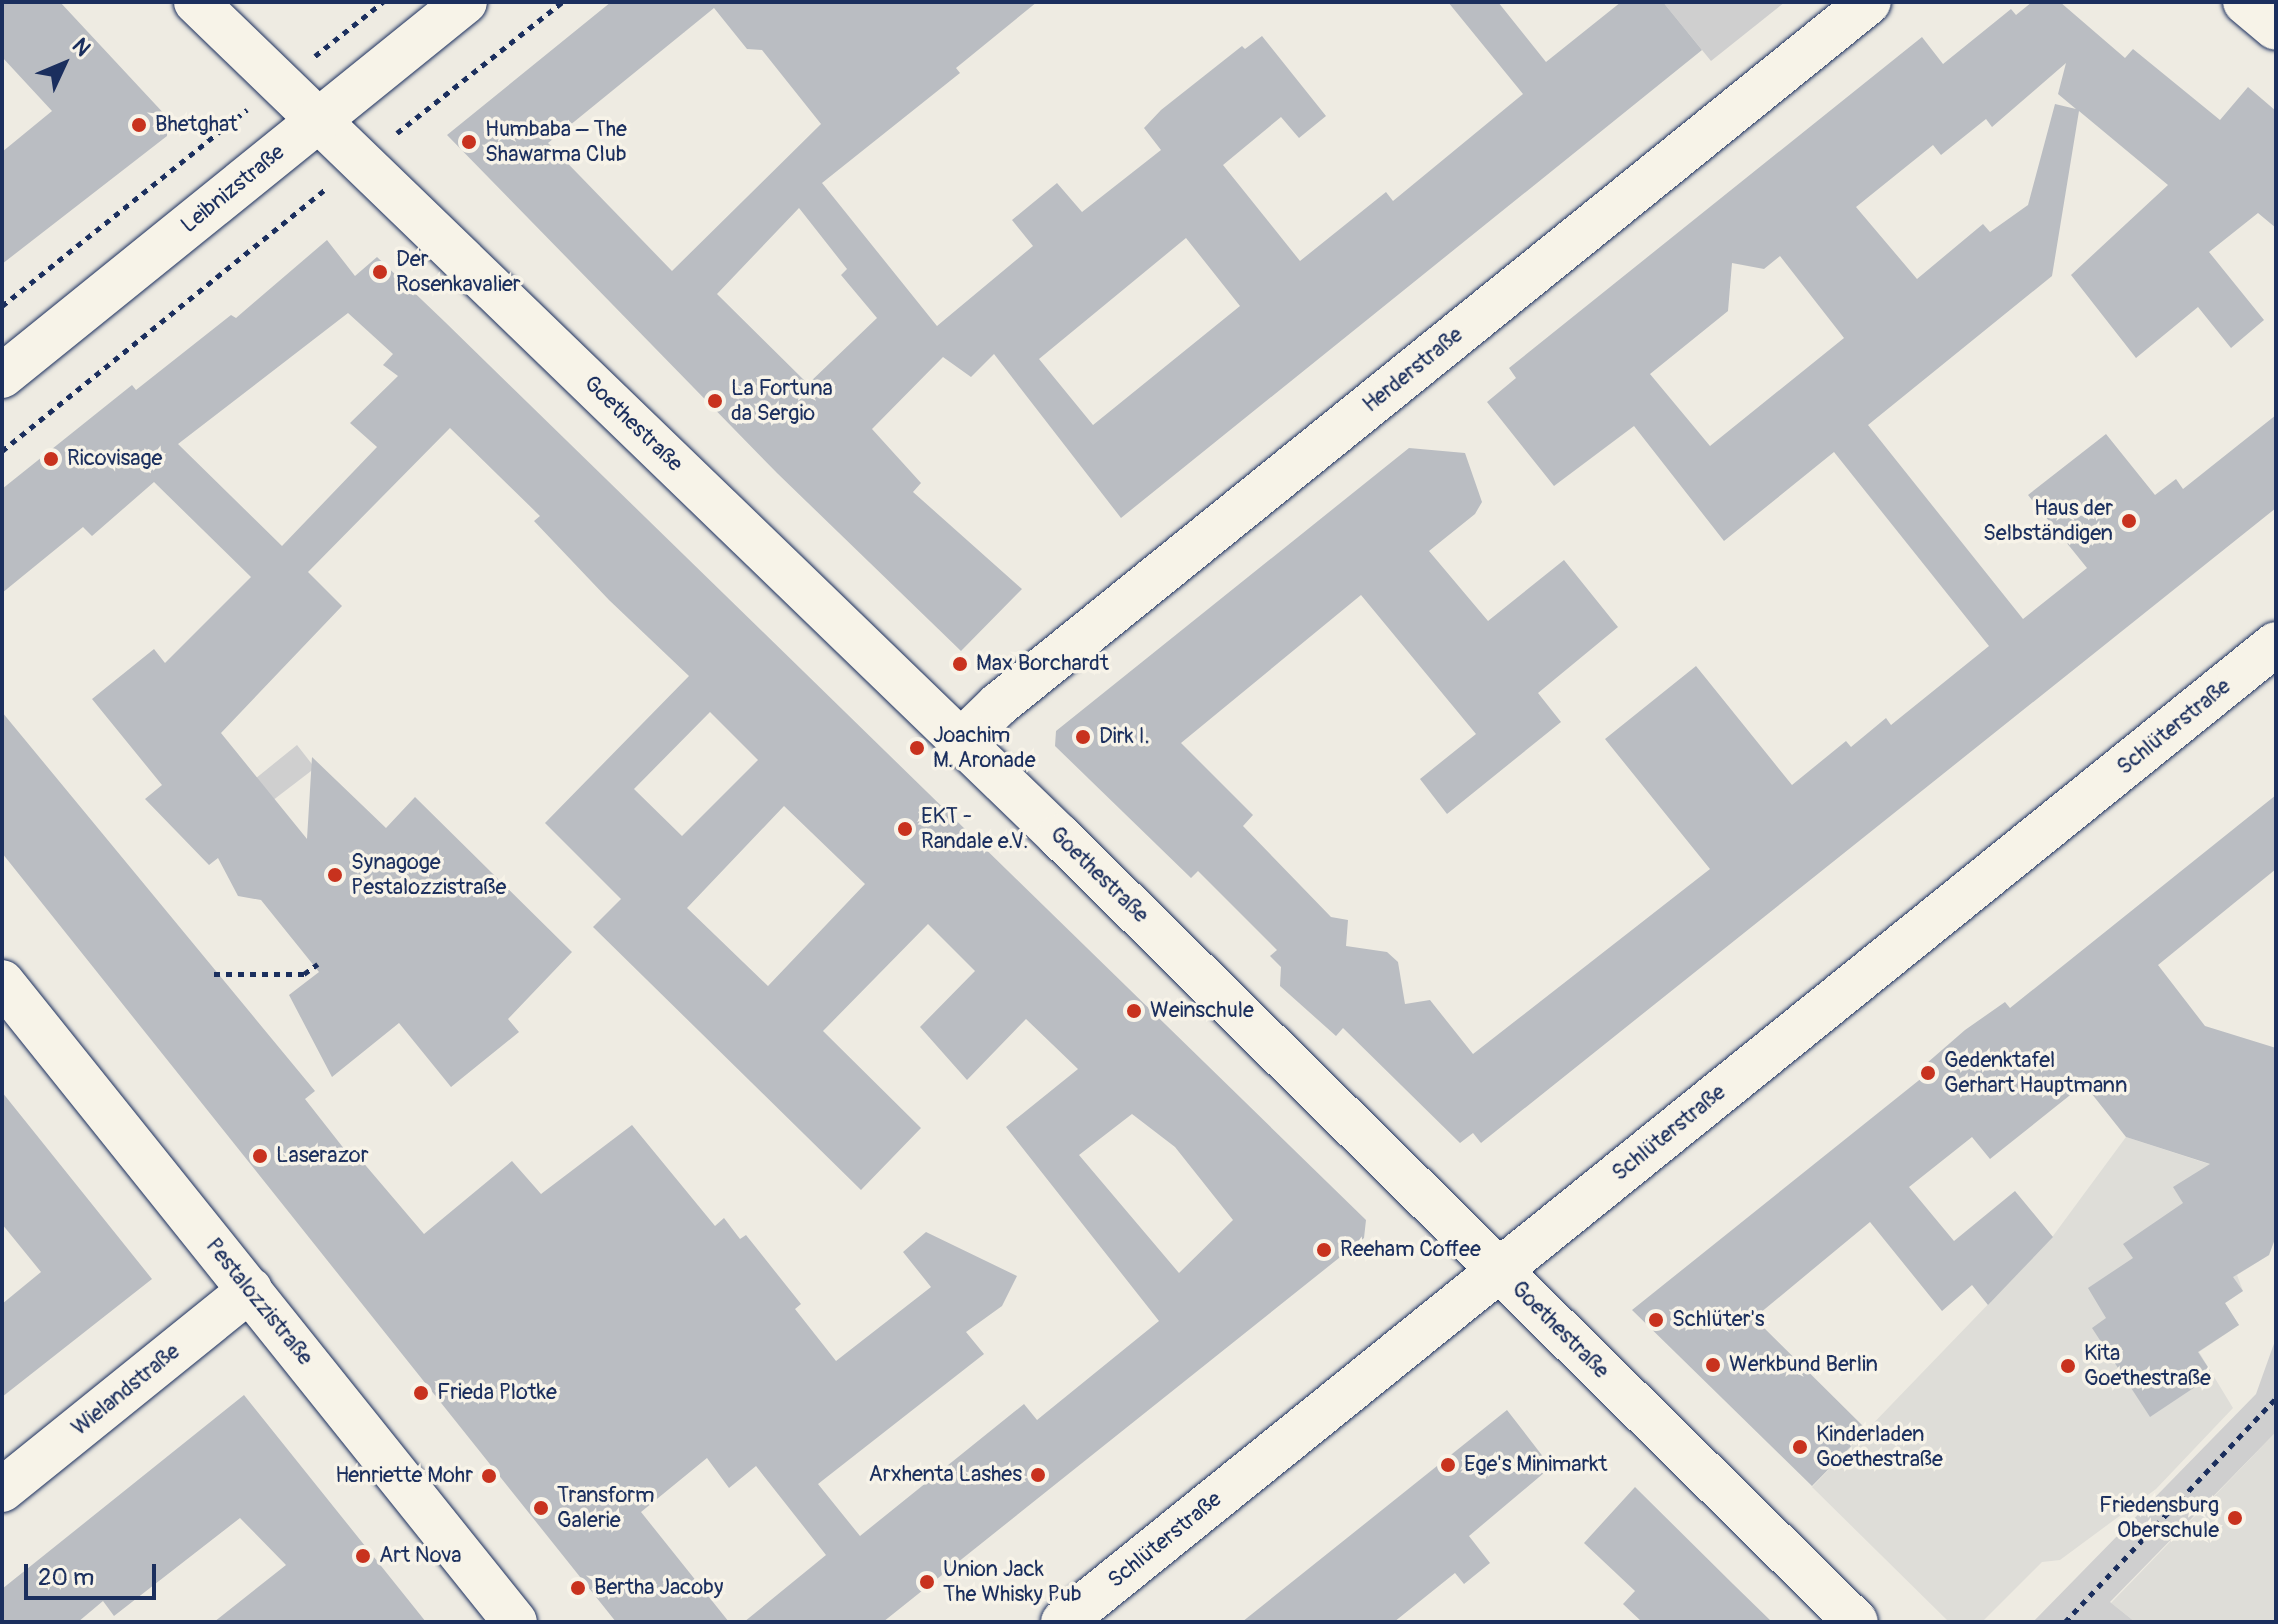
<!DOCTYPE html>
<meta charset="utf-8">
<style>
body{margin:0}
#map{position:relative;width:2278px;height:1624px;overflow:hidden;background:#eeebe2;font-family:Pangolin,sans-serif}
div>[style]{position:absolute}
.built>*{inset:0;background:#deddd8}
.green>*{inset:0;background:#cfcfcf}
.building>*{inset:0;background:#babdc2}
.path>*{height:5px;margin-top:-2.5px;transform-origin:0;background:repeating-linear-gradient(90deg,#1b2f5e 0 6px,transparent 0 12px)}
.roads{filter:drop-shadow(0 0 2px #1b2f5e) drop-shadow(0 0 2px #1b2f5e)}
.minor>*{height:44px;margin:-22px;padding:0 22px;transform-origin:22px;border-radius:22px;background:#f7f3e8}
.dots>*{width:22px;height:22px;translate:-50% -50%;box-sizing:border-box;border:4px solid #f7f3e8;border-radius:50%}
span{translate:-50% -50%;white-space:nowrap;text-align:center;line-height:1.15;-webkit-text-stroke:7px #f7f3e8;paint-order:stroke}
.poi-label{font-size:22px;color:#1b2f5e}
.left{translate:0 -50%;text-align:left}
.right{translate:-100% -50%;text-align:right}
.street-label{font-size:22px;color:#1b2f5e}
.frame{position:absolute;inset:0;border:4px solid #1b2f5e;pointer-events:none}
.north{position:absolute;left:24px;top:24px;width:80px;height:80px;-webkit-text-stroke:6px #f7f3e8;paint-order:stroke;rotate:46deg;font-size:22px;font-weight:700;line-height:32px;text-align:center;color:#1b2f5e}
.north::after{content:'';display:block;margin:auto;width:28px;height:36px;background:#1b2f5e;clip-path:polygon(50% 0,100% 100%,50% 72%,0 100%)}
.scale{position:absolute;left:24px;top:1564px;width:132px;height:36px;box-sizing:border-box;border:4px solid #1b2f5e;border-top:0;padding-left:10px;font-size:24px;line-height:28px;white-space:nowrap;color:#1b2f5e;-webkit-text-stroke:6px #f7f3e8;paint-order:stroke}
</style>
<div id="map">
<div class="built">
<i style="clip-path:polygon(2126px 1137px,2276px 1186px,2276px 1236px,2269px 1255px,2237px 1275px,2243px 1291px,2225px 1303px,2239px 1325px,2199px 1352px,2233px 1408px,2156px 1489px,2060px 1560px,2042px 1562px,1982px 1622px,1949px 1622px,1812px 1487px,2050px 1240px)"></i>
<i style="clip-path:polygon(2276px 1432px,2276px 1622px,2135px 1622px,2111px 1603px)"></i>
</div>
<div class="green">
<i style="clip-path:polygon(1663px 2px,1785px 2px,1711px 61px)"></i>
<i style="clip-path:polygon(297px 745px,315px 768px,204px 853px,188px 833px)"></i>
<i style="clip-path:polygon(2276px 1338px,2276px 1432px,2110px 1602px,2135px 1622px,2033px 1622px,2256px 1394px)"></i>
</div>
<div class="building">
<i style="clip-path:polygon(2px 2px,60px 2px,168px 118px,167px 136px,2px 264px,2px 152px,52px 111px,2px 57px)"></i>
<i style="clip-path:polygon(evenodd,611px 2px,1037px 2px,956px 68px,960px 73px,822px 183px,937px 326px,1033px 246px,1012px 220px,1057px 183px,1082px 212px,1161px 150px,1144px 128px,1161px 110px,1242px 46px,1245px 49px,1262px 36px,1326px 116px,1299px 138px,1281px 117px,1223px 165px,1300px 261px,1386px 192px,1393px 201px,1523px 94px,1448px 2px,1498px 2px,1546px 62px,1621px 2px,1663px 2px,1702px 50px,1121px 518px,994px 354px,971px 377px,943px 357px,872px 429px,921px 483px,913px 492px,1022px 589px,961px 651px,777px 473px,447px 135px,611px 2px,714px 8px,747px 49px,762px 50px,821px 124px,672px 271px,548px 143px,714px 8px,611px 2px,799px 208px,847px 269px,841px 275px,877px 318px,808px 384px,717px 294px,799px 208px,611px 2px,1186px 238px,1240px 306px,1093px 425px,1039px 359px,1186px 238px)"></i>
<i style="clip-path:polygon(evenodd,2032px 2px,2060px 2px,2125px 58px,2133px 49px,2220px 120px,2248px 87px,2276px 111px,2276px 228px,2258px 213px,2209px 252px,2264px 320px,2231px 348px,2198px 307px,2136px 358px,2071px 275px,2168px 185px,2079px 111px,2052px 276px,1868px 425px,2023px 619px,2087px 568px,2028px 495px,2106px 434px,2155px 495px,2176px 479px,2183px 489px,2276px 415px,2276px 508px,1481px 1143px,1473px 1133px,1460px 1143px,1343px 1028px,1336px 1036px,1280px 986px,1281px 967px,1270px 956px,1277px 950px,1198px 871px,1191px 878px,1055px 746px,1056px 731px,1409px 448px,1465px 453px,1482px 502px,1475px 514px,1429px 551px,1488px 621px,1564px 560px,1618px 627px,1538px 693px,1561px 722px,1447px 814px,1420px 779px,1476px 734px,1361px 595px,1181px 743px,1253px 815px,1243px 826px,1331px 917px,1348px 920px,1346px 946px,1387px 952px,1398px 962px,1405px 1004px,1430px 1000px,1473px 1054px,1710px 869px,1605px 739px,1696px 666px,1792px 785px,1846px 741px,1851px 747px,1886px 718px,1891px 725px,1989px 646px,1834px 452px,1724px 541px,1634px 426px,1554px 486px,1487px 402px,1516px 378px,1509px 368px,1922px 37px,1943px 64px,2011px 9px,2016px 15px,2032px 2px,2066px 63px,2058px 94px,2076px 109px,2055px 104px,2028px 205px,1990px 232px,1983px 224px,1917px 279px,1856px 207px,1933px 145px,1941px 155px,1986px 119px,1992px 127px,2066px 63px,2032px 2px,1780px 256px,1844px 338px,1710px 446px,1650px 374px,1728px 311px,1732px 263px,1764px 269px,1780px 256px)"></i>
<i style="clip-path:polygon(evenodd,327px 240px,355px 276px,377px 257px,445px 322px,1366px 1220px,1364px 1238px,883px 1622px,744px 1622px,826px 1555px,756px 1466px,729px 1488px,707px 1458px,641px 1512px,729px 1622px,616px 1622px,2px 853px,2px 712px,315px 1091px,305px 1099px,356px 1164px,361px 1160px,424px 1234px,512px 1161px,541px 1194px,632px 1125px,715px 1226px,724px 1218px,740px 1239px,746px 1235px,801px 1304px,795px 1309px,836px 1361px,931px 1287px,903px 1252px,926px 1232px,1017px 1276px,1002px 1306px,966px 1332px,984px 1354px,818px 1484px,860px 1536px,1024px 1404px,1037px 1420px,1159px 1321px,1006px 1127px,1078px 1069px,1026px 1019px,967px 1080px,920px 1027px,975px 971px,928px 924px,823px 1031px,921px 1128px,861px 1190px,593px 927px,621px 899px,545px 823px,689px 676px,609px 600px,534px 521px,540px 516px,450px 428px,308px 572px,342px 606px,221px 733px,307px 839px,312px 757px,386px 828px,415px 797px,572px 952px,508px 1019px,519px 1032px,451px 1087px,399px 1023px,332px 1077px,289px 995px,319px 972px,261px 900px,238px 896px,218px 858px,209px 865px,145px 799px,162px 785px,92px 699px,154px 649px,165px 663px,251px 577px,154px 482px,92px 536px,83px 527px,2px 593px,2px 489px,132px 385px,136px 390px,231px 315px,236px 318px,327px 240px,348px 313px,393px 354px,383px 365px,398px 376px,350px 423px,377px 447px,282px 546px,178px 444px,348px 313px,327px 240px,710px 712px,758px 760px,682px 836px,634px 789px,710px 712px,327px 240px,784px 806px,865px 884px,768px 986px,687px 908px,784px 806px,327px 240px,1132px 1114px,1175px 1147px,1233px 1220px,1179px 1273px,1079px 1155px,1132px 1114px)"></i>
<i style="clip-path:polygon(2276px 795px,2276px 869px,2158px 965px,2205px 1026px,2276px 1048px,2276px 1236px,2269px 1255px,2233px 1277px,2243px 1291px,2225px 1303px,2239px 1325px,2198px 1352px,2213px 1375px,2150px 1417px,2092px 1328px,2106px 1318px,2088px 1288px,2133px 1258px,2123px 1244px,2183px 1203px,2173px 1187px,2210px 1164px,2126px 1137px,2084px 1084px,1990px 1159px,1972px 1137px,1909px 1187px,1954px 1241px,2015px 1191px,2053px 1237px,1988px 1305px,1972px 1285px,1942px 1311px,1870px 1222px,1754px 1318px,1867px 1430px,1812px 1486px,1632px 1310px,1933px 1069px,1927px 1063px,1965px 1030px,2005px 1002px,2010px 1008px)"></i>
<i style="clip-path:polygon(2px 1092px,152px 1279px,2px 1397px,2px 1304px,41px 1272px,2px 1224px)"></i>
<i style="clip-path:polygon(244px 1395px,426px 1622px,214px 1622px,286px 1565px,240px 1518px,114px 1616px,103px 1601px,78px 1622px,2px 1622px,2px 1589px)"></i>
<i style="clip-path:polygon(1507px 1410px,1551px 1467px,1469px 1536px,1490px 1563px,1464px 1584px,1455px 1573px,1394px 1622px,1242px 1622px)"></i>
<i style="clip-path:polygon(1635px 1487px,1733px 1584px,1772px 1622px,1642px 1622px,1623px 1604px,1635px 1591px,1584px 1543px)"></i>
</div>
<div class="path">
<i style="left:315px;top:56px;width:87px;rotate:-38.5deg"></i>
<i style="left:397px;top:133px;width:211px;rotate:-38.4deg"></i>
<i style="left:2px;top:306px;width:314px;rotate:-38.7deg"></i>
<i style="left:2px;top:451px;width:417px;rotate:-39deg"></i>
<i style="left:214px;top:974px;width:90px"></i>
<i style="left:304px;top:974px;width:17px;rotate:-36deg"></i>
<i style="left:2065px;top:1622px;width:308px;rotate:-46.7deg"></i>
</div>
<div class="roads">
<div class="minor">
<i style="left:196px;top:2px;width:1200px;rotate:44.02deg"></i>
<i style="left:1059px;top:836px;width:1119px;rotate:44.6deg"></i>
<i style="left:2245px;top:2px;width:40px;rotate:40deg"></i>
<i style="left:2px;top:376px;width:595px;rotate:-38.93deg"></i>
<i style="left:961px;top:741px;width:52px;rotate:-44.2deg"></i>
<i style="left:998px;top:705px;width:1119px;rotate:-38.91deg"></i>
<i style="left:2px;top:982px;width:820px;rotate:51.29deg"></i>
<i style="left:2px;top:1490px;width:319px;rotate:-38.9deg"></i>
<i style="left:1063px;top:1622px;width:1558px;rotate:-38.88deg"></i>
</div>
</div>
<div class="dots">
<i style="left:139px;top:125px;background:#c8321e"></i>
<i style="left:469px;top:142px;background:#c8321e"></i>
<i style="left:380px;top:272px;background:#c8321e"></i>
<i style="left:715px;top:401px;background:#c8321e"></i>
<i style="left:51px;top:459px;background:#c8321e"></i>
<i style="left:2129px;top:521px;background:#c8321e"></i>
<i style="left:960px;top:664px;background:#c8321e"></i>
<i style="left:1083px;top:737px;background:#c8321e"></i>
<i style="left:917px;top:748px;background:#c8321e"></i>
<i style="left:905px;top:829px;background:#c8321e"></i>
<i style="left:335px;top:875px;background:#c8321e"></i>
<i style="left:1134px;top:1011px;background:#c8321e"></i>
<i style="left:1928px;top:1073px;background:#c8321e"></i>
<i style="left:260px;top:1156px;background:#c8321e"></i>
<i style="left:1324px;top:1250px;background:#c8321e"></i>
<i style="left:1656px;top:1320px;background:#c8321e"></i>
<i style="left:1713px;top:1365px;background:#c8321e"></i>
<i style="left:2068px;top:1366px;background:#c8321e"></i>
<i style="left:421px;top:1393px;background:#c8321e"></i>
<i style="left:1800px;top:1447px;background:#c8321e"></i>
<i style="left:1448px;top:1465px;background:#c8321e"></i>
<i style="left:1038px;top:1475px;background:#c8321e"></i>
<i style="left:489px;top:1476px;background:#c8321e"></i>
<i style="left:541px;top:1508px;background:#c8321e"></i>
<i style="left:2235px;top:1518px;background:#c8321e"></i>
<i style="left:363px;top:1556px;background:#c8321e"></i>
<i style="left:927px;top:1582px;background:#c8321e"></i>
<i style="left:578px;top:1588px;background:#c8321e"></i>
</div>
<div class="poi-label">
<span class="left" style="left:155px;top:125px">Bhetghat</span>
<span class="left" style="left:485px;top:142px">Humbaba – The<br>Shawarma Club</span>
<span class="left" style="left:396px;top:272px">Der<br>Rosenkavalier</span>
<span class="left" style="left:731px;top:401px">La Fortuna<br>da Sergio</span>
<span class="left" style="left:67px;top:459px">Ricovisage</span>
<span class="right" style="left:2113px;top:521px">Haus der<br>Selbständigen</span>
<span class="left" style="left:976px;top:664px">Max Borchardt</span>
<span class="left" style="left:933px;top:748px">Joachim<br>M. Aronade</span>
<span class="left" style="left:1099px;top:737px">Dirk I.</span>
<span class="left" style="left:921px;top:829px">EKT -<br>Randale e.V.</span>
<span class="left" style="left:351px;top:875px">Synagoge<br>Pestalozzistraße</span>
<span class="left" style="left:1150px;top:1011px">Weinschule</span>
<span class="left" style="left:1944px;top:1073px">Gedenktafel<br>Gerhart Hauptmann</span>
<span class="left" style="left:276px;top:1156px">Laserazor</span>
<span class="left" style="left:1340px;top:1250px">Reeham Coffee</span>
<span class="left" style="left:1672px;top:1320px">Schlüter's</span>
<span class="left" style="left:2084px;top:1366px">Kita<br>Goethestraße</span>
<span class="left" style="left:1729px;top:1365px">Werkbund Berlin</span>
<span class="left" style="left:437px;top:1393px">Frieda Plotke</span>
<span class="left" style="left:1816px;top:1447px">Kinderladen<br>Goethestraße</span>
<span class="left" style="left:1464px;top:1465px">Ege's Minimarkt</span>
<span class="right" style="left:1022px;top:1475px">Arxhenta Lashes</span>
<span class="right" style="left:473px;top:1476px">Henriette Mohr</span>
<span class="left" style="left:557px;top:1508px">Transform<br>Galerie</span>
<span class="right" style="left:2219px;top:1518px">Friedensburg<br>Oberschule</span>
<span class="left" style="left:379px;top:1556px">Art Nova</span>
<span class="left" style="left:943px;top:1582px">Union Jack<br>The Whisky Pub</span>
<span class="left" style="left:594px;top:1588px">Bertha Jacoby</span>
</div>
<div class="street-label">
<span style="left:233px;top:189px;rotate:-39deg">Leibnizstraße</span>
<span style="left:1413px;top:370px;rotate:-39deg">Herderstraße</span>
<span style="left:633px;top:424px;rotate:44deg">Goethestraße</span>
<span style="left:2174px;top:727px;rotate:-39deg">Schlüterstraße</span>
<span style="left:1099px;top:875px;rotate:44deg">Goethestraße</span>
<span style="left:1669px;top:1133px;rotate:-39deg">Schlüterstraße</span>
<span style="left:259px;top:1302px;rotate:51deg">Pestalozzistraße</span>
<span style="left:1560px;top:1330px;rotate:45deg">Goethestraße</span>
<span style="left:126px;top:1390px;rotate:-39deg">Wielandstraße</span>
<span style="left:1165px;top:1540px;rotate:-39deg">Schlüterstraße</span>
</div>
<div class="frame"></div>
<div class="north">N</div>
<div class="scale">20 m</div>
</div>
